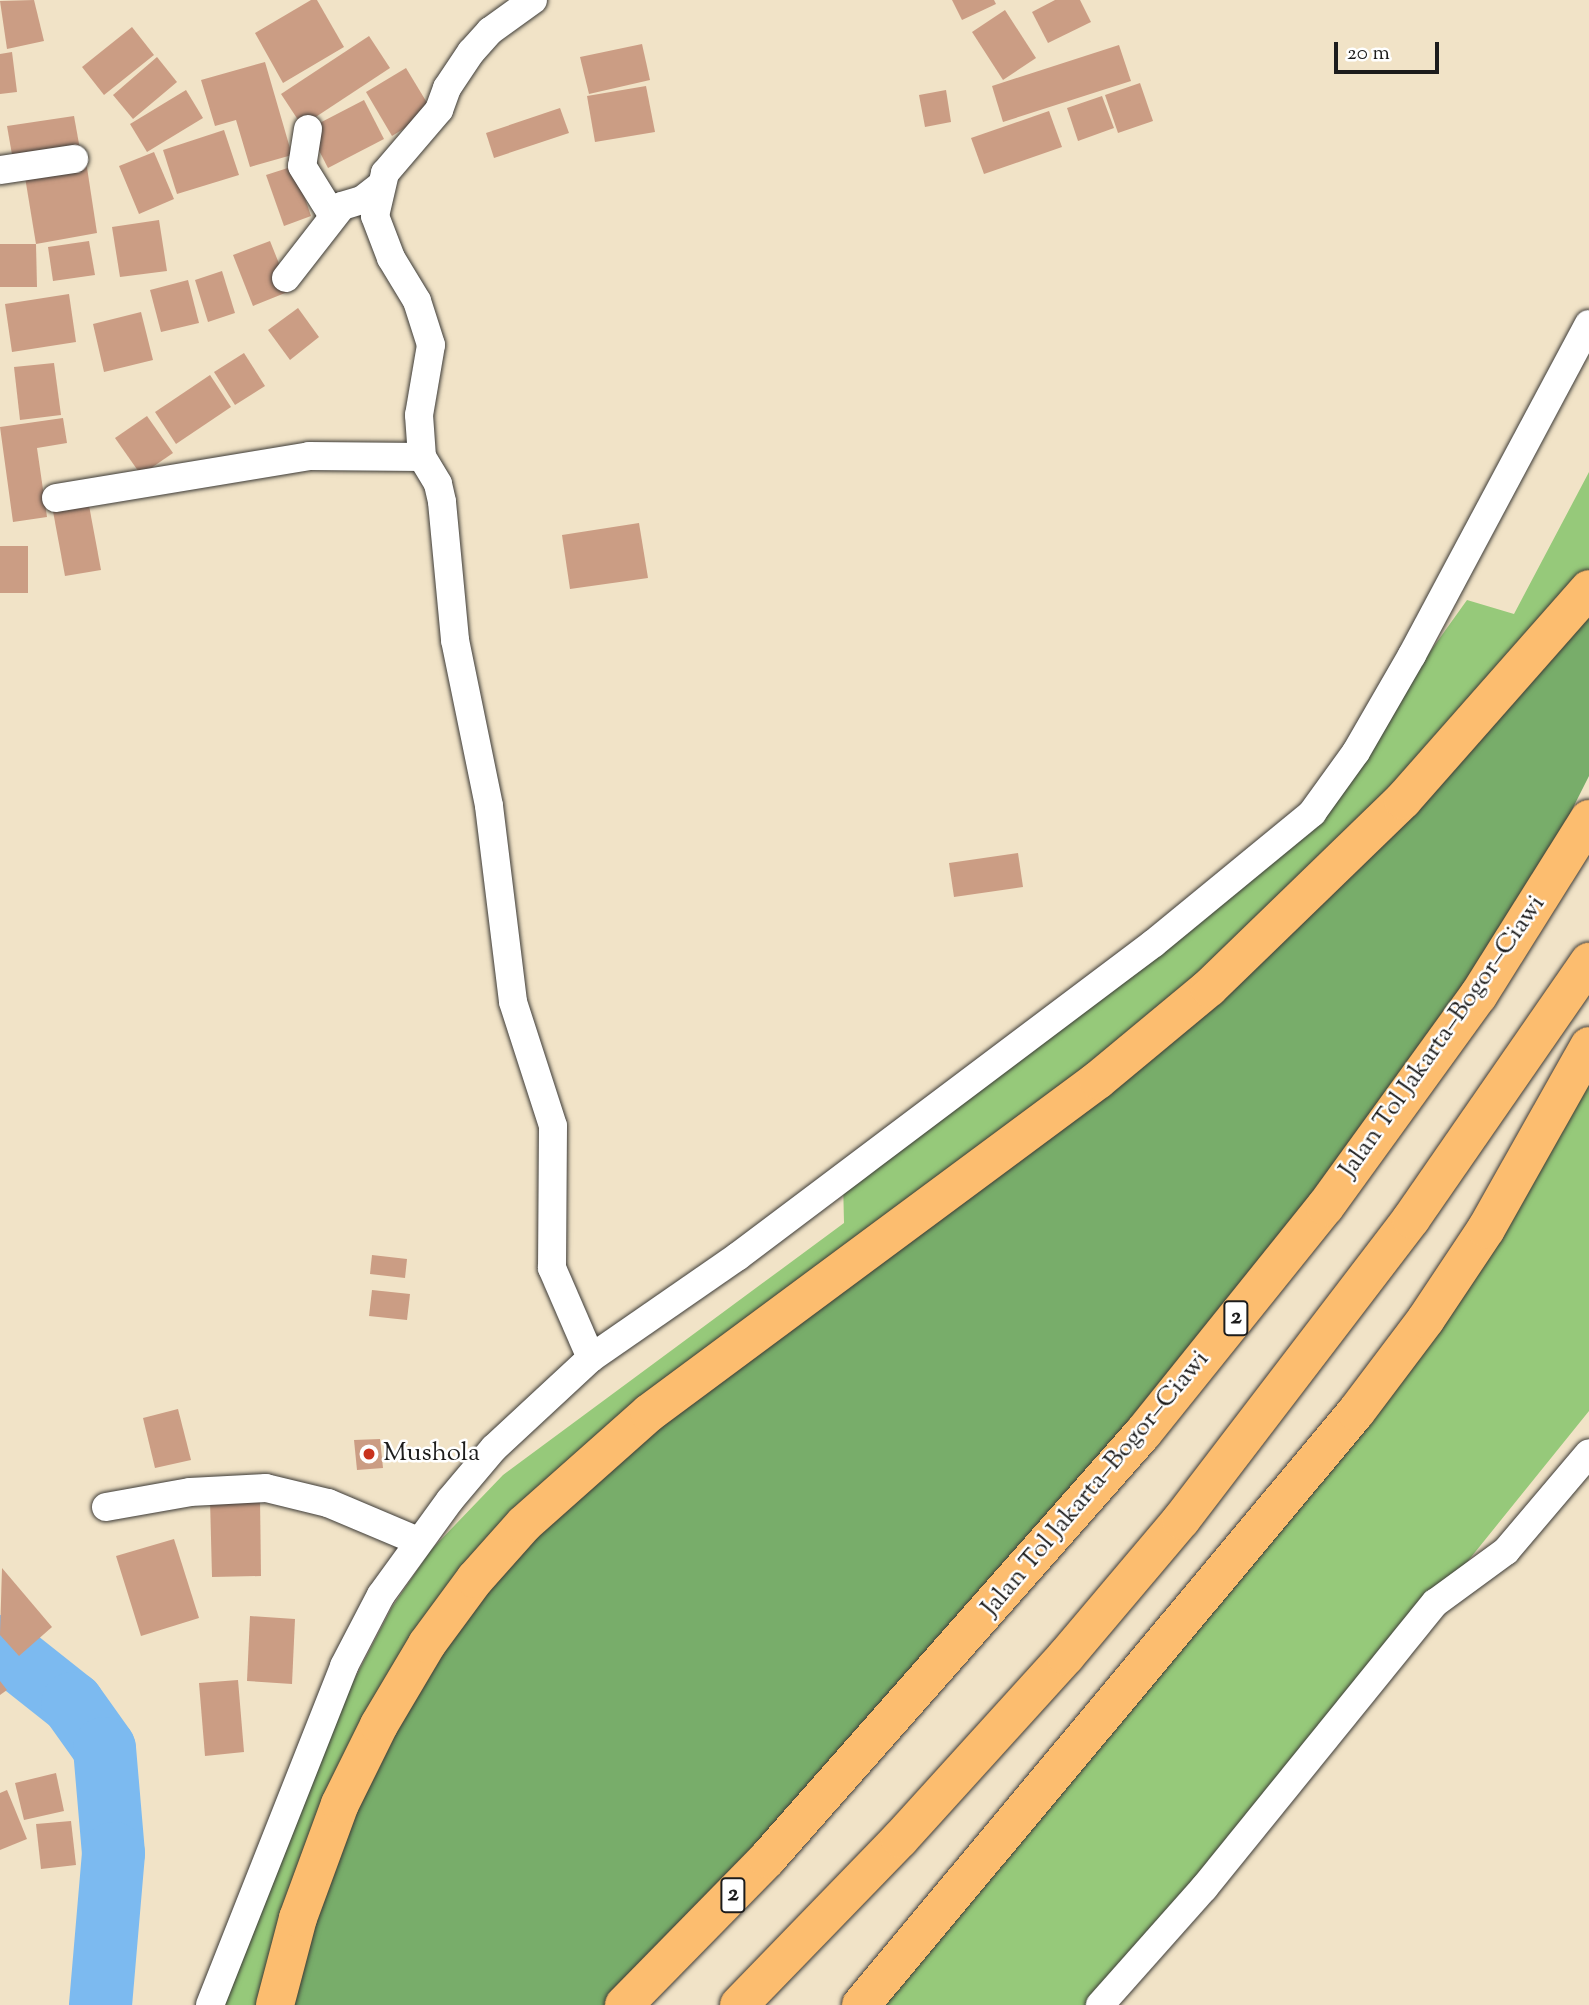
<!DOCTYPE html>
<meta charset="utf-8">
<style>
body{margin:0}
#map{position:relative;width:1589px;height:2005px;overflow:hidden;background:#f1e3c7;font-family:"Sorts Mill Goudy",serif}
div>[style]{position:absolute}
.green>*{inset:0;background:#96c97a}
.forest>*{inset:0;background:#78ad6a}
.river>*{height:63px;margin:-31.5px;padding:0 31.5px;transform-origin:31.5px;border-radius:31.5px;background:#7cbaf0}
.building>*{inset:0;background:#cb9d84}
.roads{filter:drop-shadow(0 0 2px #3c3a36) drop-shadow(0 0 2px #3c3a36)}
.minor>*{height:28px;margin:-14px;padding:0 14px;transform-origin:14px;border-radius:14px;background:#fff}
.motorway>*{height:38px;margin:-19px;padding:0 19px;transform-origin:19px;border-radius:19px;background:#fcbd6f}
.dots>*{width:19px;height:19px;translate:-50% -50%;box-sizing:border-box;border:4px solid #fff;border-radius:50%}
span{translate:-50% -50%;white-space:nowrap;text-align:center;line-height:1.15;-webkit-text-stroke:5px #fff;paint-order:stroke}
.shield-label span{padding:2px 5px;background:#fff;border:2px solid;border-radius:5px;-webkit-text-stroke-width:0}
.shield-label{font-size:24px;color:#1c1c1c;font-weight:700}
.street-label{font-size:26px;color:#1c1c1c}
.poi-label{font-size:26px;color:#1c1c1c}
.left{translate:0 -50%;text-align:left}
.scale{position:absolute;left:1334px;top:42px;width:105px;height:32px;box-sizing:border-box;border:4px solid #1c1c1c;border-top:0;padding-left:9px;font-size:21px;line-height:24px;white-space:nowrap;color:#1c1c1c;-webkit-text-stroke:5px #fff;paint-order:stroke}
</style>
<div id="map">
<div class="green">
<i style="clip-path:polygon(1589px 472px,1589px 589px,275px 2005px,210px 2005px,290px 1803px,392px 1607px,431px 1550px,503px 1475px,844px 1223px,843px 1180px,1304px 828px,1467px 600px,1514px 614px)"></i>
<i style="clip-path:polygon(1589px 1046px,1589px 1411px,1204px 1888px,1100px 2005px,861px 2005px,1356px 1412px)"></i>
</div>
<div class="forest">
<i style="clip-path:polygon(1589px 589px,1589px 776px,1478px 996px,1325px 1207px,624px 2005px,275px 2005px,340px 1804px,524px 1524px,1098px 1080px)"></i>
</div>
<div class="river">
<i style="left:0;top:1646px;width:92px;rotate:38.4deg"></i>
<i style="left:72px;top:1703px;width:55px;rotate:54.6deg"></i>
<i style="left:104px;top:1748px;width:105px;rotate:85.1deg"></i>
<i style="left:113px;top:1853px;width:153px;rotate:94.9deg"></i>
</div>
<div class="building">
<i style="clip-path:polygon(34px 0,44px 41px,7px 49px,0 1px)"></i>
<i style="clip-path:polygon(311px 0,317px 0,344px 47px,283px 83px,255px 33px)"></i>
<i style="clip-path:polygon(952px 0,994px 0,996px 4px,962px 20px)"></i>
<i style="clip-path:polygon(1055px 0,1080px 0,1091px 22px,1048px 43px,1032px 12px)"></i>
<i style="clip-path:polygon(1005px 10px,1036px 58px,1003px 80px,972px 32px)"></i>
<i style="clip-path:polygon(132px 27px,154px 55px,104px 95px,82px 67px)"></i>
<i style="clip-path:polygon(369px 36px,390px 68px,302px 126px,281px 94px)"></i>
<i style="clip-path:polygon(642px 44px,650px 80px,589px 94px,580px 57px)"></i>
<i style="clip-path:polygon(1119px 45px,1131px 81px,1003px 122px,992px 86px)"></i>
<i style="clip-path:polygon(12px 52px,17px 92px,0 94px,0 54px)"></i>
<i style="clip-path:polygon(157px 57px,177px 82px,133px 119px,113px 95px)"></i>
<i style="clip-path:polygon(265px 62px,292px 155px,250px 167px,236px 120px,215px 126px,201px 80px)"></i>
<i style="clip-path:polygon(406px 68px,432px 111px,392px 136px,366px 92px)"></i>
<i style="clip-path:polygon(1140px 83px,1153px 121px,1118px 133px,1105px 95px)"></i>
<i style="clip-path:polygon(646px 86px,655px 132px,595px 142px,587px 96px)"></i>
<i style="clip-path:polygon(186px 90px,203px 118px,147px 152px,130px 124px)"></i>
<i style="clip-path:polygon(946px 90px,951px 122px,925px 127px,919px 95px)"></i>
<i style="clip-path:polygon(1102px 96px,1114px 128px,1078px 141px,1067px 108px)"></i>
<i style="clip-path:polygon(364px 100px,384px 139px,328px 168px,308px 129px)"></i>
<i style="clip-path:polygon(560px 108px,569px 133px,494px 158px,486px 133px)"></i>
<i style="clip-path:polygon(1049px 111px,1062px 147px,984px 174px,971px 138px)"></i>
<i style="clip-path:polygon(74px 116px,81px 155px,14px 166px,7px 126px)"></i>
<i style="clip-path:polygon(224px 130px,239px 175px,177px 194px,163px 150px)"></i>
<i style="clip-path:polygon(154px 152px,174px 199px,139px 214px,119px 166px)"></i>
<i style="clip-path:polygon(86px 161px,97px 233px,36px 244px,24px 171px)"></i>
<i style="clip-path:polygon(294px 166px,311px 216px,284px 226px,266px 175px)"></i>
<i style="clip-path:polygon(159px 220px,167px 271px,120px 277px,112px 227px)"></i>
<i style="clip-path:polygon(89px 241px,95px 275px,53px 281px,48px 247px)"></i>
<i style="clip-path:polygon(270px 241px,290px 291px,253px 306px,233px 255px)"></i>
<i style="clip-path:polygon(0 244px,36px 244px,37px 287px,0 287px)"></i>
<i style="clip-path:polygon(222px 271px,235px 313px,208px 322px,195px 280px)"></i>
<i style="clip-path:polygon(188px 280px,199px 323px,161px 332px,150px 290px)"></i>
<i style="clip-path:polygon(69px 294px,76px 342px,12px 352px,5px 304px)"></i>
<i style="clip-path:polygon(298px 308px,319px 337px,290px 360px,268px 330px)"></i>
<i style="clip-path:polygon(141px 312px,153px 360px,104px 372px,93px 324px)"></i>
<i style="clip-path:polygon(244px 353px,265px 386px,235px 405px,214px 372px)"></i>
<i style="clip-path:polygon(54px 363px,61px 415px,20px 420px,14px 367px)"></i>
<i style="clip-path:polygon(210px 375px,231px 407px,176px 444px,155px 412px)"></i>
<i style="clip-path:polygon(147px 416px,173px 453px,141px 475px,115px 438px)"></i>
<i style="clip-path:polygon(63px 418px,67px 443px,37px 448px,47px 517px,13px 522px,0 427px)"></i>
<i style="clip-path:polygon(88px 500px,101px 570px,65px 576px,52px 506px)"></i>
<i style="clip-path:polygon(639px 523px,648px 578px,570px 589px,562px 535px)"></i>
<i style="clip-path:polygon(0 546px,28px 546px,28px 593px,0 593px)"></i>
<i style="clip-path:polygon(1018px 853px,1023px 887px,954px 897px,949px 863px)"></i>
<i style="clip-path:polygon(372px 1255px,407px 1259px,405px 1278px,370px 1274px)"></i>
<i style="clip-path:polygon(372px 1290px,410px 1294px,407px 1320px,369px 1316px)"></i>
<i style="clip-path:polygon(178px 1409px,191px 1460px,155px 1468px,143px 1418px)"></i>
<i style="clip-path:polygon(380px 1439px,383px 1468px,357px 1470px,354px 1440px)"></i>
<i style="clip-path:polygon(260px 1498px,261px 1576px,212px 1577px,210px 1499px)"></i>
<i style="clip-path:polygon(174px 1539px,199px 1618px,141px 1636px,116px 1556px)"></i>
<i style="clip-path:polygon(2px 1568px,52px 1627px,19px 1656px,0 1635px)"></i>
<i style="clip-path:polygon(250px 1616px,295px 1619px,292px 1684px,247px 1681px)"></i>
<i style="clip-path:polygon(238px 1680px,244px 1752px,205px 1756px,199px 1683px)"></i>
<i style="clip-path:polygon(0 1681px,7px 1690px,0 1695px)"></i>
<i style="clip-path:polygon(56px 1773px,64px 1811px,24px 1820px,15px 1783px)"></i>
<i style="clip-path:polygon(7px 1790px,27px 1839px,0 1850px,0 1793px)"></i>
<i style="clip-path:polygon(71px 1821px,76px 1865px,41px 1869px,36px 1824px)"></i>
</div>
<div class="roads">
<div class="minor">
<i style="left:533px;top:0;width:53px;rotate:144.2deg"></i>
<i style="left:490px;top:31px;width:28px;rotate:132deg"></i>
<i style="left:471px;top:52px;width:43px;rotate:123.7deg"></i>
<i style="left:447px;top:88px;width:23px;rotate:110deg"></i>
<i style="left:439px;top:110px;width:83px;rotate:130.6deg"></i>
<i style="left:385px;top:173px;width:44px;rotate:103.1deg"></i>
<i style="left:375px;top:216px;width:45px;rotate:69.1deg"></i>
<i style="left:391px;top:258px;width:50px;rotate:58.8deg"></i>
<i style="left:417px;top:301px;width:46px;rotate:72.3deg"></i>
<i style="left:431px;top:345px;width:71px;rotate:99.7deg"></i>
<i style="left:419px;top:415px;width:42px;rotate:85.9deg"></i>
<i style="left:422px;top:457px;width:31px;rotate:59deg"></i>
<i style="left:438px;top:484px;width:18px;rotate:77deg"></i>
<i style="left:442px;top:502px;width:139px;rotate:84.6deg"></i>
<i style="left:455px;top:640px;width:169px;rotate:78.4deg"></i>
<i style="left:489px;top:806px;width:197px;rotate:83deg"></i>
<i style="left:513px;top:1002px;width:130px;rotate:72.1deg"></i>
<i style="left:553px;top:1126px;width:142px;rotate:90.4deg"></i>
<i style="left:552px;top:1268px;width:98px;rotate:66.6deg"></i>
<i style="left:308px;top:129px;width:37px;rotate:99deg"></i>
<i style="left:302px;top:166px;width:59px;rotate:58.2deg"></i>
<i style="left:0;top:170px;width:75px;rotate:-8.5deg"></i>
<i style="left:286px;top:278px;width:91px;rotate:-52.1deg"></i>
<i style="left:342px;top:206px;width:21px;rotate:-17deg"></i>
<i style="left:362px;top:200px;width:24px;rotate:-38deg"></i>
<i style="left:56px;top:498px;width:256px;rotate:-9.4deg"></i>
<i style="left:309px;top:456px;width:113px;rotate:0.5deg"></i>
<i style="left:106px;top:1507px;width:85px;rotate:-10.1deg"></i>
<i style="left:190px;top:1492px;width:76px;rotate:-3deg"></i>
<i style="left:266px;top:1488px;width:64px;rotate:13.6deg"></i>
<i style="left:328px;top:1503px;width:98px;rotate:22.9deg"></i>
<i style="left:210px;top:2005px;width:365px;rotate:-68.4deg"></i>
<i style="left:344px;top:1666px;width:80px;rotate:-62.5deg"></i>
<i style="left:381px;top:1595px;width:117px;rotate:-54deg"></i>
<i style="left:450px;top:1500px;width:68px;rotate:-49.8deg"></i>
<i style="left:494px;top:1448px;width:132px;rotate:-42.9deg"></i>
<i style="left:591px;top:1358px;width:178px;rotate:-34.7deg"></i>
<i style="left:737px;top:1257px;width:522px;rotate:-36.98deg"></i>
<i style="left:1154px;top:943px;width:205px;rotate:-39.4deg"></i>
<i style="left:1312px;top:813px;width:75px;rotate:-54.2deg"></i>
<i style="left:1356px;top:752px;width:112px;rotate:-60deg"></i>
<i style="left:1412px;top:655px;width:375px;rotate:-61.9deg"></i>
<i style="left:1100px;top:2005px;width:157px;rotate:-48.4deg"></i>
<i style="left:1204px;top:1888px;width:367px;rotate:-51deg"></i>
<i style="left:1435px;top:1603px;width:88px;rotate:-36.2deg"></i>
<i style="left:1506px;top:1551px;width:128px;rotate:-49.7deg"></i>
</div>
<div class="motorway">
<i style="left:275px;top:2005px;width:90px;rotate:-75.2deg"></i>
<i style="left:298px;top:1918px;width:121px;rotate:-69.8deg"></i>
<i style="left:340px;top:1804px;width:88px;rotate:-63.7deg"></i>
<i style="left:379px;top:1725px;width:94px;rotate:-59.3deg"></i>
<i style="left:427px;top:1644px;width:81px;rotate:-53.6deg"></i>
<i style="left:475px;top:1579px;width:74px;rotate:-48.3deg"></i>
<i style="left:524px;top:1524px;width:167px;rotate:-41.6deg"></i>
<i style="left:649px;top:1413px;width:559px;rotate:-36.56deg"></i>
<i style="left:1098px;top:1080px;width:144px;rotate:-39.7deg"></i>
<i style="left:1209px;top:988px;width:270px;rotate:-44.1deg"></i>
<i style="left:1403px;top:800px;width:281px;rotate:-48.6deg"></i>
<i style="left:624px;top:2005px;width:204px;rotate:-45.6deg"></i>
<i style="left:767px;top:1859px;width:568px;rotate:-48.57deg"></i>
<i style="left:1143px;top:1433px;width:290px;rotate:-51.2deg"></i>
<i style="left:1325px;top:1207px;width:261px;rotate:-54.1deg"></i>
<i style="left:1478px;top:996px;width:209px;rotate:-57.9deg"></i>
<i style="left:739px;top:2005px;width:231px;rotate:-45.9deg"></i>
<i style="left:900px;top:1839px;width:247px;rotate:-47.8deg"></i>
<i style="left:1066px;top:1656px;width:178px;rotate:-49.8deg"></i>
<i style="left:1181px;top:1520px;width:379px;rotate:-52.6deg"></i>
<i style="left:1411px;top:1219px;width:313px;rotate:-55.3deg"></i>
<i style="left:861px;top:2005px;width:772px;rotate:-50.15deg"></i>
<i style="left:1356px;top:1412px;width:116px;rotate:-53deg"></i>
<i style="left:1426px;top:1319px;width:108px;rotate:-56.3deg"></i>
<i style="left:1486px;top:1229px;width:210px;rotate:-60.6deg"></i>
</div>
</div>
<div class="dots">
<i style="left:369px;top:1454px;background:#c8321e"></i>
</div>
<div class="shield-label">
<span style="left:1236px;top:1318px">2</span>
<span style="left:733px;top:1895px">2</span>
</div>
<div class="street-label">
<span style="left:1443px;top:1037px;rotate:-55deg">Jalan Tol Jakarta–Bogor–Ciawi</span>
<span style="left:1096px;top:1484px;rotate:-50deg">Jalan Tol Jakarta–Bogor–Ciawi</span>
</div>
<div class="poi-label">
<span class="left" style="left:383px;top:1454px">Mushola</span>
</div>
<div class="scale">20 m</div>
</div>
